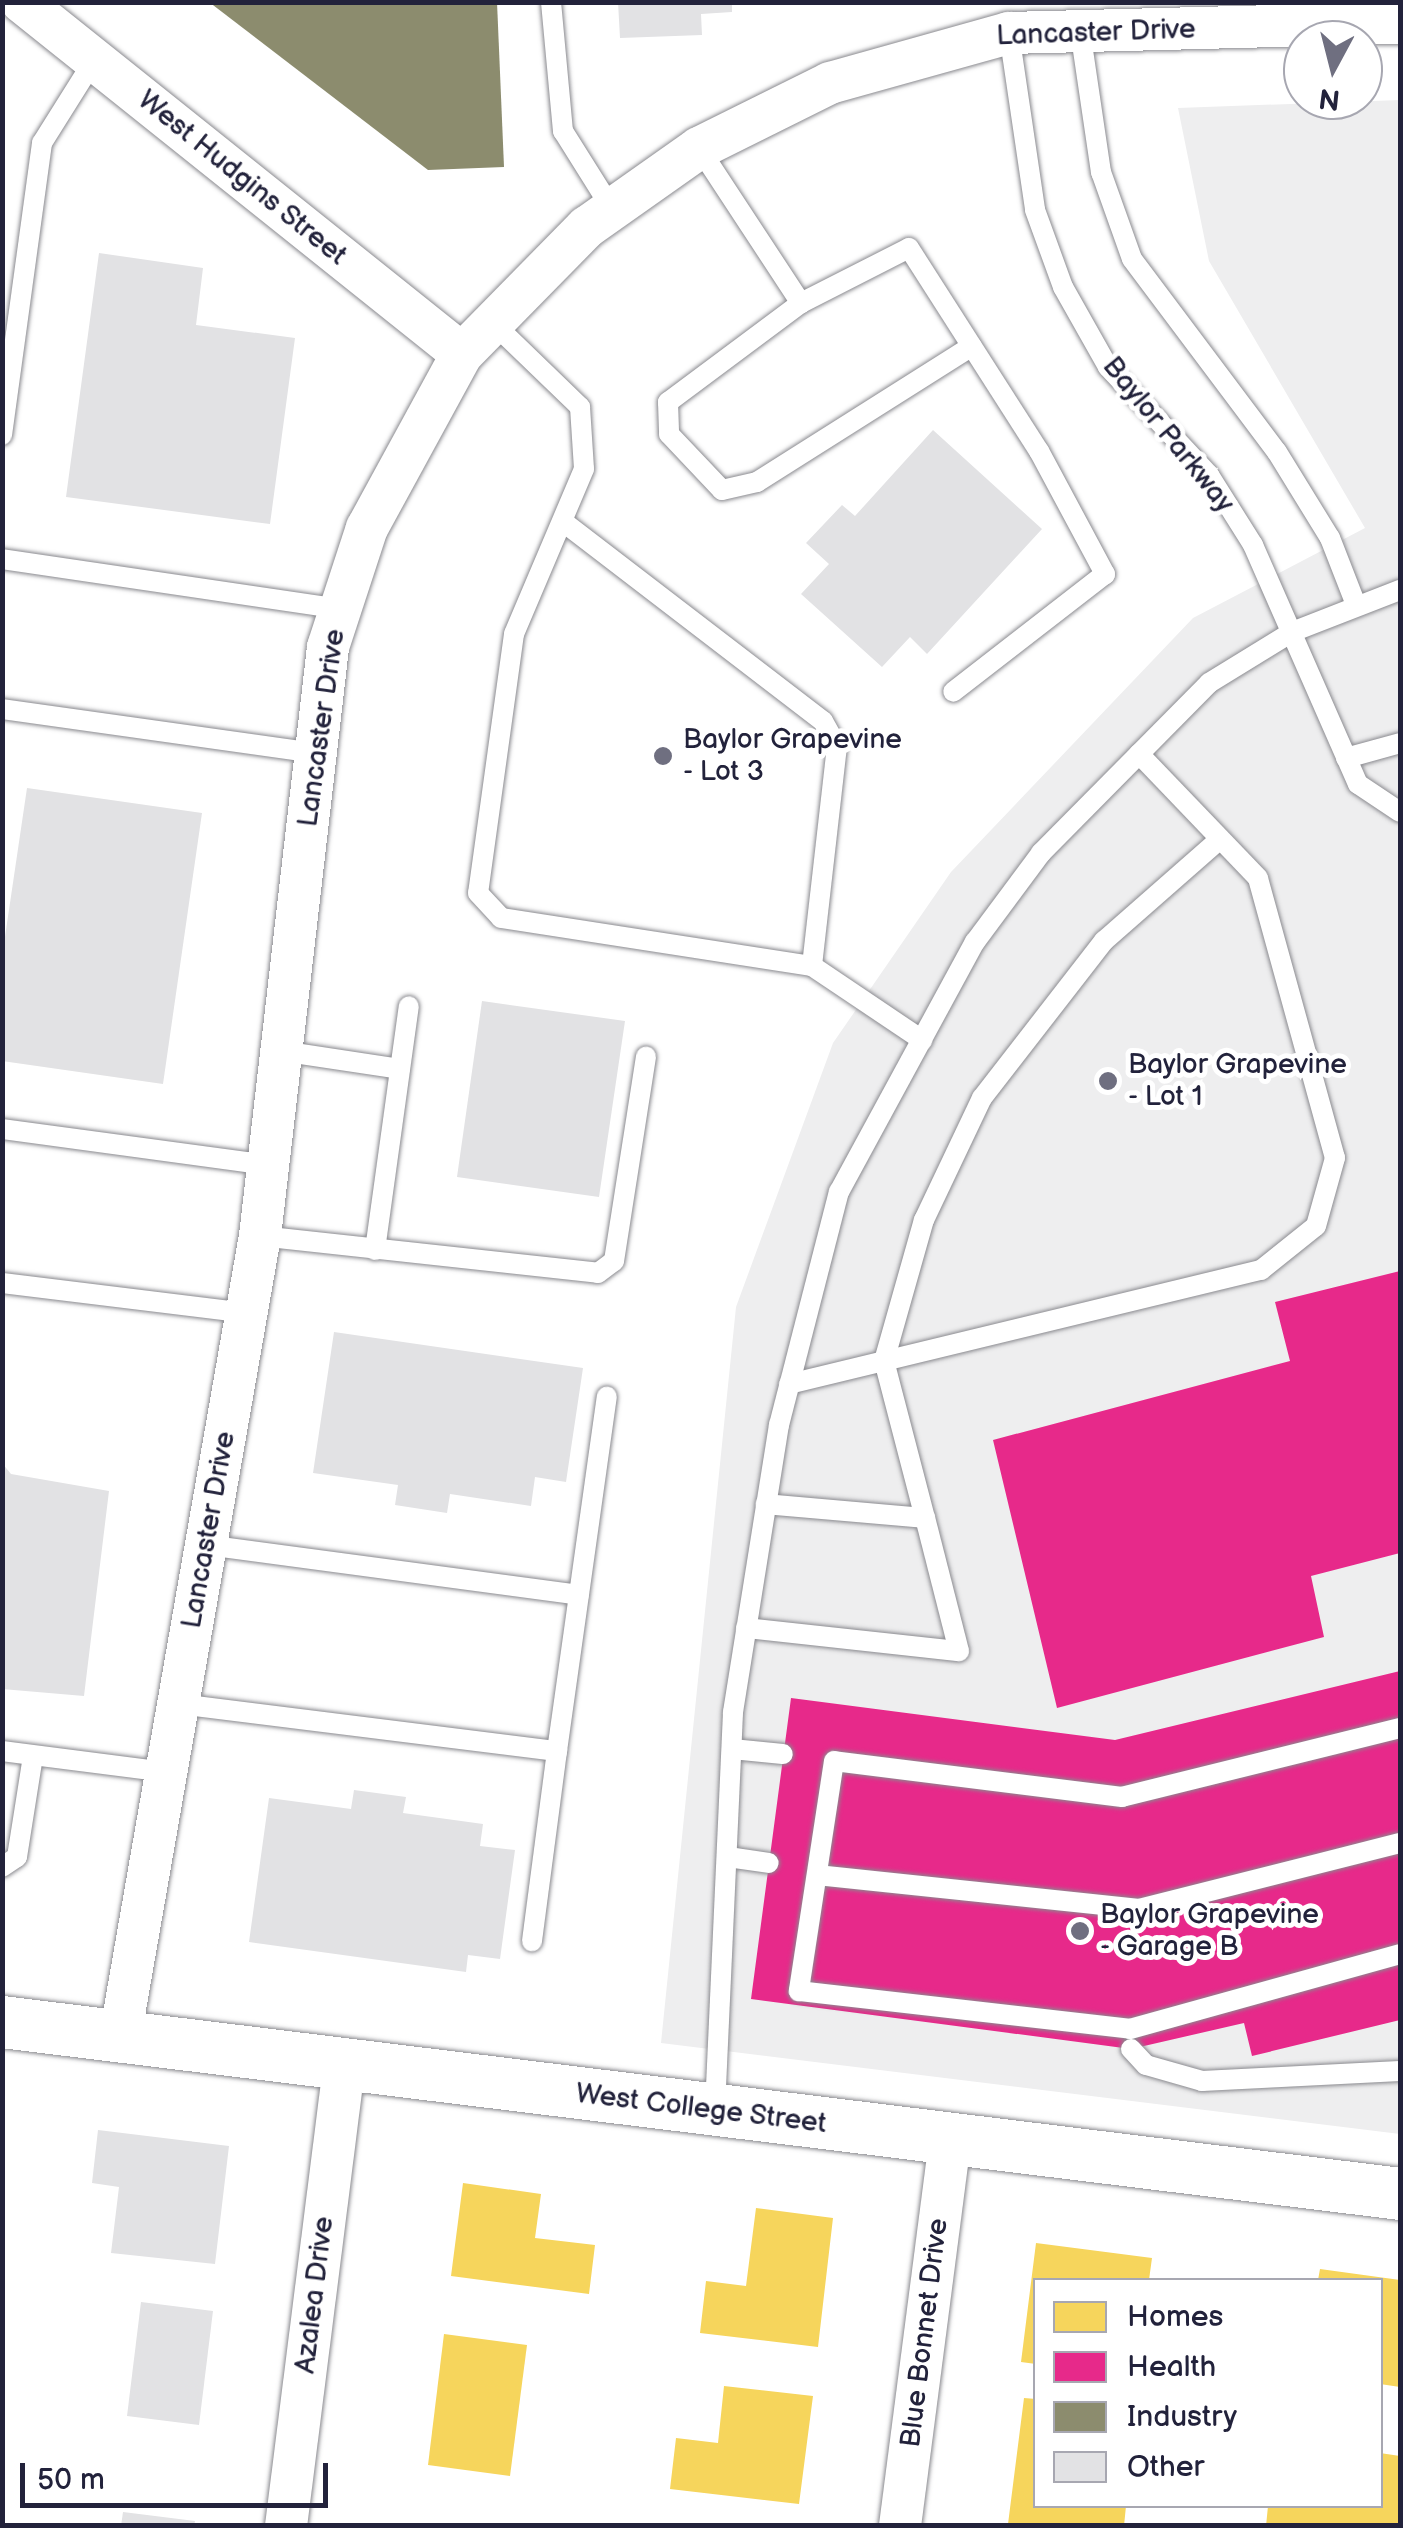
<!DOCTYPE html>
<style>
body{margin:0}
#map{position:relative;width:1403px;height:2528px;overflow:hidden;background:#fff;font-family:"Balsamiq Sans",sans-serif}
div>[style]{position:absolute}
.built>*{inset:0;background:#eeeeef}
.homes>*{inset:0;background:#f6d55c}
.health>*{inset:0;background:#e7298a}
.industry>*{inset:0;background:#8c8c6e}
.building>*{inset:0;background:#e2e2e4}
.roads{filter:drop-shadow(0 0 2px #8a8a8f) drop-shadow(0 0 2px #8a8a8f)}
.service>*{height:20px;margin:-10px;padding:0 10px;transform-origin:10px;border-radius:10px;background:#fff}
.minor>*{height:42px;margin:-21px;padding:0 21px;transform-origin:21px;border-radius:21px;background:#fff}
.tertiary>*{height:52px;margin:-26px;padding:0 26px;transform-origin:26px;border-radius:26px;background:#fff}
.dots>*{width:28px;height:28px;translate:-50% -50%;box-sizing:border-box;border:5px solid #fff;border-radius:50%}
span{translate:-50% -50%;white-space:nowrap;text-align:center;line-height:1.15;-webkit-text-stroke:10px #fff;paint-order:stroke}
.street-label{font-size:28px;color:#22223b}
.poi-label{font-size:28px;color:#22223b}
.left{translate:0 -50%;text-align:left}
.frame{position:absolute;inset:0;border:5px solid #22223b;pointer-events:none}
.legend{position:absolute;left:1033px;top:2278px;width:350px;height:230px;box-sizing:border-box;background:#fff;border:2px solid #a7a7b1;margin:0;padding:12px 18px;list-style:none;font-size:30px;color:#22223b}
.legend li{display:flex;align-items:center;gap:20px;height:50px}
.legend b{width:50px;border:2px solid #a7a7b1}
.north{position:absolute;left:1283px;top:20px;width:100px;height:100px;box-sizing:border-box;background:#fff;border:2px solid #a7a7b1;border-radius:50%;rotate:187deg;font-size:28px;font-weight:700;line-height:40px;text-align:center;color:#22223b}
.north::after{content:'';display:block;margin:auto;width:35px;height:45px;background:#6f6f80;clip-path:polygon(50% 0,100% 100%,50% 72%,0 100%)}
.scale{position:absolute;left:20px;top:2463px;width:308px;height:45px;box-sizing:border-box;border:5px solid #22223b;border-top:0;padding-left:12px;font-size:30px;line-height:35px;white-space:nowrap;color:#22223b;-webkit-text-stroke:8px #fff;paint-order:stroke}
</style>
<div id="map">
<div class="built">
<i style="clip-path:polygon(1400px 100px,1400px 2134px,661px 2043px,736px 1307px,833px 1043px,951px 872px,1193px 618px,1365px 528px,1209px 261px,1178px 108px)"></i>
</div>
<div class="homes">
<i style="clip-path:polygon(463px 2183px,541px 2194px,535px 2238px,595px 2245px,589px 2294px,451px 2276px)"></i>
<i style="clip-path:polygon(756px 2208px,833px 2218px,818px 2347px,700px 2333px,706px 2281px,746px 2286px)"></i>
<i style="clip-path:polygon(1036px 2243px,1152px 2258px,1149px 2280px,1036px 2280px,1036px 2364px,1021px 2362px)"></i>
<i style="clip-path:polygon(1320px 2269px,1400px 2280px,1400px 2387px,1380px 2384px,1380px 2280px,1318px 2280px)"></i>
<i style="clip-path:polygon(444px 2334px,527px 2345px,510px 2476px,428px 2465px)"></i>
<i style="clip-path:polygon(724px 2386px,813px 2396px,799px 2504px,670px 2489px,676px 2438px,718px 2443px)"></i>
<i style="clip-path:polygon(1024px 2398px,1036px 2399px,1036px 2506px,1126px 2506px,1124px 2526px,1008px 2524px)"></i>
<i style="clip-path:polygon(1380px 2453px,1400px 2456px,1400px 2526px,1266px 2526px,1268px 2506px,1380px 2506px)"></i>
</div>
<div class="health">
<i style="clip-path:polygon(1400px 1271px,1400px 1553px,1311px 1576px,1324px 1637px,1057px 1708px,993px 1440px,1290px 1361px,1275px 1302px)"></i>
<i style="clip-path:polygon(1400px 1671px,1400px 2020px,1252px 2056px,1244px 2023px,1131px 2049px,751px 1999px,791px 1698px,1115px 1740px)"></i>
</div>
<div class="industry">
<i style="clip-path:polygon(209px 2px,497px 2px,504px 167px,428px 170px)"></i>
</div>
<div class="building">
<i style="clip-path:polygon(618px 2px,732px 2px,732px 12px,701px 14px,702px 35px,620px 38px)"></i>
<i style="clip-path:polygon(99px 253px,203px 268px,196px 325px,295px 338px,270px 524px,66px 497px)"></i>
<i style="clip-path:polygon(933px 430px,1042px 529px,927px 654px,910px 637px,882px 667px,801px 594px,829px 564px,806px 543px,842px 505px,855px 516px)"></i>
<i style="clip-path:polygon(27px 788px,202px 813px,163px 1084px,2px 1061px,2px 957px)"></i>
<i style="clip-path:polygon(482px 1001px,625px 1021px,599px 1197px,457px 1177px)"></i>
<i style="clip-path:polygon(334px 1332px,583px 1368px,566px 1482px,535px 1477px,531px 1506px,450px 1494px,447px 1513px,395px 1505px,398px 1485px,313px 1473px)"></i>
<i style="clip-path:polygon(2px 1463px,11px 1474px,109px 1491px,84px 1696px,2px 1689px)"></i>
<i style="clip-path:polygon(354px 1790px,406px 1797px,403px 1813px,483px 1824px,480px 1846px,515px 1850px,500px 1959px,468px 1955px,466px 1972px,249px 1942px,269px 1798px,351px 1809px)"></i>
<i style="clip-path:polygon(98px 2130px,229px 2146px,215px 2264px,111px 2253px,119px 2187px,92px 2183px)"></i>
<i style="clip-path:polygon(141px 2302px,213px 2311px,199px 2425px,127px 2416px)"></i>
<i style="clip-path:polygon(123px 2512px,195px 2521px,194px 2526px,121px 2526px)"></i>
</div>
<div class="roads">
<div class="service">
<i style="left:551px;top:2px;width:130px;rotate:84.7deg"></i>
<i style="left:563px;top:131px;width:92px;rotate:57.9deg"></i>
<i style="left:1080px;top:30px;width:144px;rotate:81.6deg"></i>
<i style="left:1101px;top:172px;width:92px;rotate:70.4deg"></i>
<i style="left:1132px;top:259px;width:241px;rotate:53.1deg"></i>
<i style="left:1277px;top:452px;width:101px;rotate:58.4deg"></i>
<i style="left:1330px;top:538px;width:69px;rotate:68.7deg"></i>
<i style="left:1009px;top:33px;width:179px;rotate:81.6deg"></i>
<i style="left:1035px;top:210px;width:82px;rotate:70deg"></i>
<i style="left:1063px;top:287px;width:92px;rotate:60.6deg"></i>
<i style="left:1108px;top:367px;width:148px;rotate:46.9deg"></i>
<i style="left:1209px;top:475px;width:83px;rotate:57.8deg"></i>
<i style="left:1253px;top:545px;width:261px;rotate:66.3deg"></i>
<i style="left:1358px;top:784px;width:50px;rotate:33.7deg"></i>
<i style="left:699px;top:148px;width:186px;rotate:56.7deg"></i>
<i style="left:801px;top:303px;width:121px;rotate:-27deg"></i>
<i style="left:909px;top:248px;width:241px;rotate:57.4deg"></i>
<i style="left:1039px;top:451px;width:140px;rotate:61.8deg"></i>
<i style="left:1105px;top:574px;width:192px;rotate:142.2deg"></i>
<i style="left:801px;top:303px;width:166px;rotate:143.3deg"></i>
<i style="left:668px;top:402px;width:32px;rotate:88deg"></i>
<i style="left:669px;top:434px;width:77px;rotate:46.6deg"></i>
<i style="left:722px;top:490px;width:36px;rotate:-13deg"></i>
<i style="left:757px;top:482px;width:254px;rotate:-32.3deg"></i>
<i style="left:491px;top:321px;width:124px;rotate:44deg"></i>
<i style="left:580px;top:407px;width:62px;rotate:86.3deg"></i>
<i style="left:584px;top:469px;width:179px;rotate:113deg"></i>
<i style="left:514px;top:634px;width:261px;rotate:97.9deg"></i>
<i style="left:478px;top:893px;width:34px;rotate:47deg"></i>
<i style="left:501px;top:918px;width:315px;rotate:8.8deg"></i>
<i style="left:812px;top:966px;width:133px;rotate:33.9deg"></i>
<i style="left:2px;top:435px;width:295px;rotate:-82.2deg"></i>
<i style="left:42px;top:143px;width:98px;rotate:-57.9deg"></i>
<i style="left:566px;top:524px;width:324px;rotate:37.5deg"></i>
<i style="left:823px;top:721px;width:29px;rotate:61deg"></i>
<i style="left:837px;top:746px;width:221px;rotate:96.5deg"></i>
<i style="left:2px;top:559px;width:342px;rotate:8.4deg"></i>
<i style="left:2px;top:709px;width:316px;rotate:8deg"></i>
<i style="left:1346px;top:758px;width:56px;rotate:-15.5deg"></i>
<i style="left:281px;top:1051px;width:120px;rotate:8.6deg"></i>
<i style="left:2px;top:1129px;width:268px;rotate:7.7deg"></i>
<i style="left:260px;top:1236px;width:340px;rotate:6.2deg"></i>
<i style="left:598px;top:1273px;width:20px;rotate:-37deg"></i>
<i style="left:614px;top:1261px;width:207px;rotate:-81.1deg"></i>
<i style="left:375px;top:1250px;width:246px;rotate:-82.1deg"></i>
<i style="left:2px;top:1283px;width:246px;rotate:7deg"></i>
<i style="left:789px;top:1384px;width:486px;rotate:-13.6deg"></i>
<i style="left:1261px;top:1270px;width:70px;rotate:-38.7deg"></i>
<i style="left:1316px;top:1226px;width:71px;rotate:-74.4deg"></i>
<i style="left:1335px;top:1158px;width:290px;rotate:-105.4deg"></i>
<i style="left:1258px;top:878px;width:172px;rotate:-133.8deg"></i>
<i style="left:925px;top:1518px;width:162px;rotate:-104.6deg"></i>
<i style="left:884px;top:1361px;width:147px;rotate:-74.2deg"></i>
<i style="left:924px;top:1220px;width:135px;rotate:-64.6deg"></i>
<i style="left:982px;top:1098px;width:199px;rotate:-52.2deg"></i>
<i style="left:1104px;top:941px;width:154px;rotate:-41.3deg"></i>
<i style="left:206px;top:1545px;width:376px;rotate:7.6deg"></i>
<i style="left:746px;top:1628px;width:214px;rotate:6.2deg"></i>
<i style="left:959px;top:1651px;width:137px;rotate:-104.3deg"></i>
<i style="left:925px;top:1518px;width:160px;rotate:-175deg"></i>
<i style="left:179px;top:1704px;width:381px;rotate:7.1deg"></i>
<i style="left:557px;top:1751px;width:192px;rotate:97.5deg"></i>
<i style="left:1400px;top:1728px;width:286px;rotate:166.1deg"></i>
<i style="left:1122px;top:1797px;width:290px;rotate:-172.9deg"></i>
<i style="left:834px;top:1761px;width:233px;rotate:98.7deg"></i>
<i style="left:799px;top:1991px;width:333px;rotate:6.5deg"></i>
<i style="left:1130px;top:2029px;width:280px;rotate:-15.5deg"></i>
<i style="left:732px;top:1749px;width:51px;rotate:5.6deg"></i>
<i style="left:2px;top:1751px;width:166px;rotate:7.3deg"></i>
<i style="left:557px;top:1751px;width:358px;rotate:-82deg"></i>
<i style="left:728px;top:1857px;width:41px;rotate:8.3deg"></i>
<i style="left:2px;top:1867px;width:18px;rotate:-34deg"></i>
<i style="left:17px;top:1857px;width:102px;rotate:-81deg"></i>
<i style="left:817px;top:1875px;width:324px;rotate:6deg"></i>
<i style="left:1139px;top:1909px;width:269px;rotate:-14.2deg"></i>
<i style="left:1131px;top:2049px;width:22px;rotate:47deg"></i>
<i style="left:1146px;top:2065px;width:58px;rotate:15.9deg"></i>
<i style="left:1202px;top:2081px;width:198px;rotate:-2.9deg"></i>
<i style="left:715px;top:2109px;width:397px;rotate:-87.4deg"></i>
<i style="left:733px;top:1712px;width:291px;rotate:-80.9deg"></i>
<i style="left:779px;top:1425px;width:241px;rotate:-75.6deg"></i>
<i style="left:839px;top:1192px;width:285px;rotate:-61.5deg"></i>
<i style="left:975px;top:942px;width:111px;rotate:-53.4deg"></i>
<i style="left:1041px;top:853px;width:239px;rotate:-45.3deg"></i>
<i style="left:1209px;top:683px;width:97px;rotate:-31.6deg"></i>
<i style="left:1292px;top:632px;width:116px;rotate:-21.3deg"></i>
</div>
<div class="minor">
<i style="left:22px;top:2px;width:563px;rotate:38.66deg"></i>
<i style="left:120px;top:2037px;width:813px;rotate:-80.09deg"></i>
<i style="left:260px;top:1236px;width:593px;rotate:-83.41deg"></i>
<i style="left:328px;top:647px;width:125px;rotate:-71.9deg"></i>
<i style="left:367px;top:528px;width:198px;rotate:-61.4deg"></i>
<i style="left:462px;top:354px;width:178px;rotate:-45.5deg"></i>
<i style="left:587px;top:227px;width:137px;rotate:-35.2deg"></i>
<i style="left:699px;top:148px;width:146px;rotate:-26.4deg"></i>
<i style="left:830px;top:83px;width:186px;rotate:-15.6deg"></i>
<i style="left:1009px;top:33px;width:391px;rotate:-1.5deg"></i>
<i style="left:286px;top:2526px;width:466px;rotate:-82.8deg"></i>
<i style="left:900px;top:2526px;width:389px;rotate:-82.6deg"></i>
</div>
<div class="tertiary">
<i style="left:2px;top:2022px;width:1409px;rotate:7.01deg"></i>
</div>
</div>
<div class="dots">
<i style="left:663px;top:756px;background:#6f6f80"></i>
<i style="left:1108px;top:1081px;background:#6f6f80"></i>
<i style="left:1080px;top:1931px;background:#6f6f80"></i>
</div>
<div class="street-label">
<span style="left:1096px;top:33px;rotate:-2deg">Lancaster Drive</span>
<span style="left:242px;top:178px;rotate:39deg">West Hudgins Street</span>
<span style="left:1168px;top:435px;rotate:51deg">Baylor Parkway</span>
<span style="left:322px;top:728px;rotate:-82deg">Lancaster Drive</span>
<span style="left:209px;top:1530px;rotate:-80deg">Lancaster Drive</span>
<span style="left:701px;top:2109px;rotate:7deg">West College Street</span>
<span style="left:315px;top:2295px;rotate:-83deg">Azalea Drive</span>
<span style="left:925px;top:2333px;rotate:-83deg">Blue Bonnet Drive</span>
</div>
<div class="poi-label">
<span class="left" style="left:683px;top:756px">Baylor Grapevine<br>- Lot 3</span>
<span class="left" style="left:1128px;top:1081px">Baylor Grapevine<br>- Lot 1</span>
<span class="left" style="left:1100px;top:1931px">Baylor Grapevine<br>- Garage B</span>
</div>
<div class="frame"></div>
<ul class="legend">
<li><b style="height:28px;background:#f6d55c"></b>Homes</li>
<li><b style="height:28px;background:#e7298a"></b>Health</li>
<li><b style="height:28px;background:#8c8c6e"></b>Industry</li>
<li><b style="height:28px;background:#e2e2e4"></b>Other</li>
</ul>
<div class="north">N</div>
<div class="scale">50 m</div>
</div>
